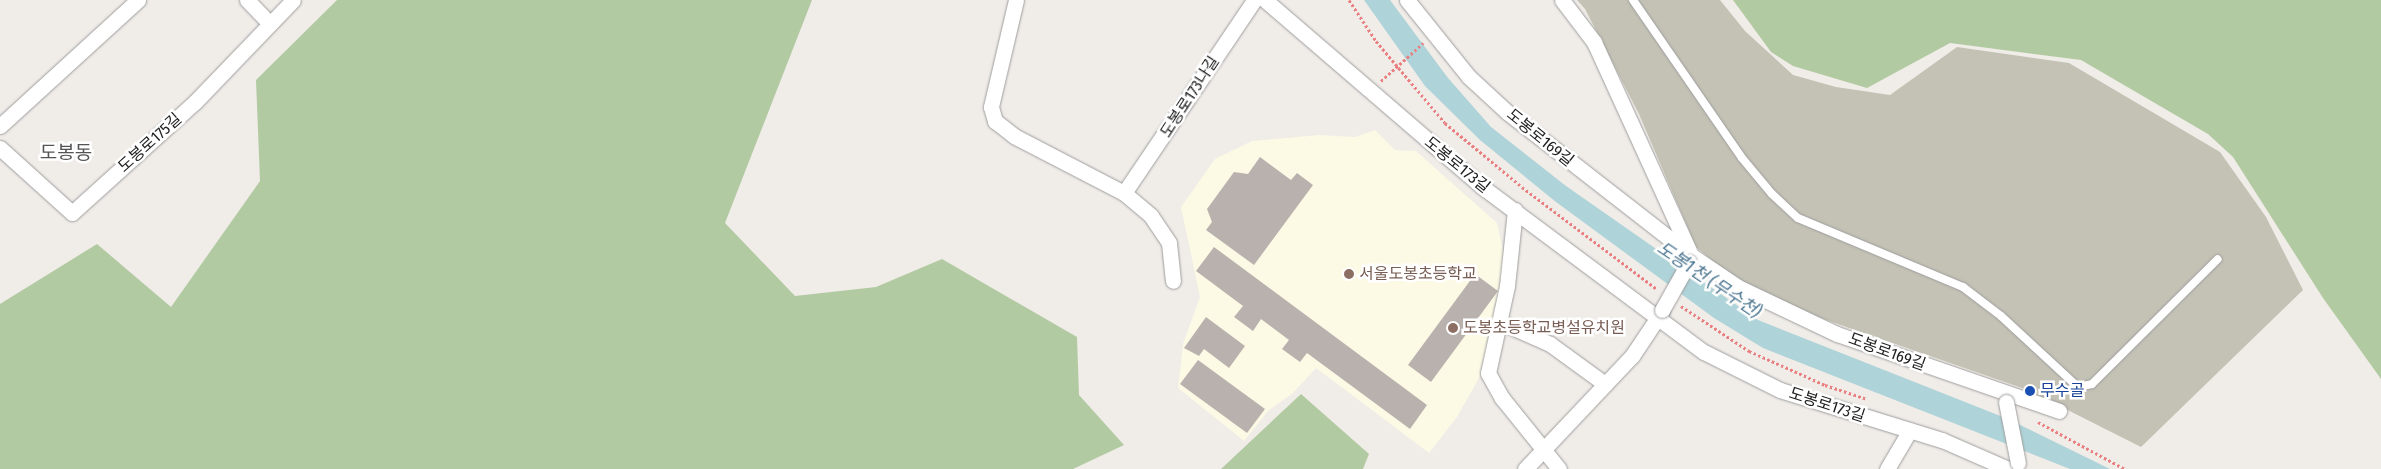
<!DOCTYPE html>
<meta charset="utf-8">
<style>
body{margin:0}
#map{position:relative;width:2381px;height:469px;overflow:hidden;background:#f0ece8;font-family:"Fira Sans Condensed","Noto Sans KR",sans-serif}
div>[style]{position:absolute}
.education>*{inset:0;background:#fcf9e5}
.construction>*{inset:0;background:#c4c2b5}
.forest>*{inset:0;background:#b2caa2}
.water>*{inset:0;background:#aed3d8}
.building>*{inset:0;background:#b9b1ae}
.path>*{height:3px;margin-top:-1.5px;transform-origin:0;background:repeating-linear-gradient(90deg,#ea7f81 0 2.5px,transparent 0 5px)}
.roads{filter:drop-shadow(0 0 1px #9e9e9e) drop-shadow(0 0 1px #9e9e9e)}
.lane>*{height:8px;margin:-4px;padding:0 4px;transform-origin:4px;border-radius:4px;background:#fff}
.street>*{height:15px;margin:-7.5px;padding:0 7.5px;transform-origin:7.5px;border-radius:7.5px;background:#fff}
.bridges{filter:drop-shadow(0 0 1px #9e9e9e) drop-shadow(0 0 1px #9e9e9e)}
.street-bridge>*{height:15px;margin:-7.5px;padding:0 7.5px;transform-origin:7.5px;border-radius:7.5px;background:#fff}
.dots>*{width:14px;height:14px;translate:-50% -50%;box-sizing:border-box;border:2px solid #fff;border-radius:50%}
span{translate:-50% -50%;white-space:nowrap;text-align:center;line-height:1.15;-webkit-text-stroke:5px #fff;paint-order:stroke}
.street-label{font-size:16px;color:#212121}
.education-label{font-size:16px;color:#785e54}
.left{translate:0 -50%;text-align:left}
.transit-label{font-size:16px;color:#164399}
.water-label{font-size:18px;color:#4c7690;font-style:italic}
.quarter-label{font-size:19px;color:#545454}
</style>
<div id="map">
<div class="education">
<i style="clip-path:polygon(1375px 130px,1395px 150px,1416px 151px,1497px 223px,1503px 251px,1502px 301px,1480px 376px,1457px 417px,1429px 453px,1316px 368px,1293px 393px,1268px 411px,1244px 441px,1178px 388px,1183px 344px,1200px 297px,1181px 207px,1215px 159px,1252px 141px,1320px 135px,1355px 137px)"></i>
</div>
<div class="construction">
<i style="clip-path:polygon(1577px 0,1720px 0,1745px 31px,1793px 75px,1836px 87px,1890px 95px,1957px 47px,2069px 63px,2220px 152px,2266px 217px,2303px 290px,2141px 447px,2028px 390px,1809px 314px,1732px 277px,1696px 247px,1639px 114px,1585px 9px)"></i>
</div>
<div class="forest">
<i style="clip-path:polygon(337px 0,812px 0,725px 223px,795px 296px,876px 287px,942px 259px,1077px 337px,1079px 395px,1124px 445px,1073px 469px,0 469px,0 304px,97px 244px,171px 307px,260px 181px,256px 80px)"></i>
<i style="clip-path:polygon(1733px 0,2381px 0,2381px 379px,2323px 298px,2233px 157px,2208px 134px,2081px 60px,1950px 43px,1867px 88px,1793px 66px,1771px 52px)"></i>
<i style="clip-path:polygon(1301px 394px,1369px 454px,1363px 469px,1221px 469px)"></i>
</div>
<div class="water">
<i style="clip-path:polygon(1364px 0,1390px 0,1448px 78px,1491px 127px,1566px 186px,1758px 320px,2008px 419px,2110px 469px,2070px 469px,1763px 348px,1714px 318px,1556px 202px,1480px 140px,1425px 86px)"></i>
</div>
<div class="building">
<i style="clip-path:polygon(1260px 157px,1291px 180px,1297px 173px,1313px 185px,1254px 265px,1206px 230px,1212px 222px,1207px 209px,1234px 172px,1248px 174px)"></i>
<i style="clip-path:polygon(1214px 247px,1427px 405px,1410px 429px,1307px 353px,1300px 362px,1282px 349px,1289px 340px,1261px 319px,1253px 331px,1234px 317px,1243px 306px,1196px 271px)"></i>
<i style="clip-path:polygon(1475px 274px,1498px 291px,1431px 382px,1408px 365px)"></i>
<i style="clip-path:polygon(1206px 317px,1245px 346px,1229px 368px,1204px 349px,1199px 356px,1184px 348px)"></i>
<i style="clip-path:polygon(1198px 360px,1265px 409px,1247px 433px,1180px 384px)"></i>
</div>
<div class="path">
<i style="left:1349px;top:0;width:49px;rotate:56.6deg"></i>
<i style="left:1376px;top:41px;width:107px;rotate:49.9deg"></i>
<i style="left:1445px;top:123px;width:100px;rotate:39.7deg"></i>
<i style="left:1522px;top:187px;width:169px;rotate:37.1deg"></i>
<i style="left:1381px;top:81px;width:57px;rotate:-42.1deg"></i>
<i style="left:1681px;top:306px;width:82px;rotate:33.5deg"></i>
<i style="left:1749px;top:351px;width:83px;rotate:24.1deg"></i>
<i style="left:1825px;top:385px;width:44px;rotate:18.4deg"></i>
<i style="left:2038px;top:422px;width:99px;rotate:28.4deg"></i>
</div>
<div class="roads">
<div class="lane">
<i style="left:1633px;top:0;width:192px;rotate:55.4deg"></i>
<i style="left:1742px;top:158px;width:47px;rotate:50.2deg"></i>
<i style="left:1772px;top:194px;width:35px;rotate:43deg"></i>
<i style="left:1798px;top:218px;width:179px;rotate:22.7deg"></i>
<i style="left:1963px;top:287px;width:48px;rotate:37.3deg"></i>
<i style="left:2001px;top:316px;width:105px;rotate:42.7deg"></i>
<i style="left:2078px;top:387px;width:14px;rotate:-12deg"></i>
<i style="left:2092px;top:384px;width:177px;rotate:-44.8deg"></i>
</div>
<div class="street">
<i style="left:247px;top:0;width:32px;rotate:46deg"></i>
<i style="left:1016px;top:0;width:110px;rotate:103.2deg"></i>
<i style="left:991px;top:107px;width:15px;rotate:74deg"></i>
<i style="left:995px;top:121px;width:24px;rotate:38deg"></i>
<i style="left:1014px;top:136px;width:124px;rotate:27.4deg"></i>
<i style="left:1124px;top:193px;width:35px;rotate:40deg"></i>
<i style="left:1151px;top:216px;width:32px;rotate:56deg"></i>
<i style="left:1169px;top:243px;width:38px;rotate:84deg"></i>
<i style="left:1265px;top:0;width:285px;rotate:40.7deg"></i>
<i style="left:1481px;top:186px;width:278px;rotate:36.7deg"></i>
<i style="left:1704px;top:352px;width:85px;rotate:26.6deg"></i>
<i style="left:1780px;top:390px;width:170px;rotate:17.2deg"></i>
<i style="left:1942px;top:440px;width:72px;rotate:23.7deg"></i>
<i style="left:1407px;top:0;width:99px;rotate:51.2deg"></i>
<i style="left:1469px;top:77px;width:52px;rotate:42.6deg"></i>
<i style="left:1507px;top:112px;width:234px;rotate:37.9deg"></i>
<i style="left:1692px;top:256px;width:55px;rotate:34deg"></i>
<i style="left:1738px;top:287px;width:110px;rotate:25.4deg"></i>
<i style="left:1837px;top:334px;width:235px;rotate:19.1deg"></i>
<i style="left:1562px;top:0;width:53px;rotate:52.7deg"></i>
<i style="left:1594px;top:42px;width:234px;rotate:65.5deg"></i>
<i style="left:0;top:126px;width:187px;rotate:-42.4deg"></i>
<i style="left:0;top:148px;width:97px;rotate:42.1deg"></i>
<i style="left:72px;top:213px;width:166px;rotate:-42.1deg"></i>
<i style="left:195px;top:102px;width:141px;rotate:-46.1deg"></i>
<i style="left:1124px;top:193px;width:233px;rotate:-56deg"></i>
<i style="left:1515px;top:210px;width:76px;rotate:96deg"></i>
<i style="left:1507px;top:286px;width:89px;rotate:102.3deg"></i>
<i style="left:1488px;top:373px;width:29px;rotate:61deg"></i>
<i style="left:1502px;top:398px;width:91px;rotate:51.2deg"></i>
<i style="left:1500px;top:322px;width:55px;rotate:23.7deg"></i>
<i style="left:1550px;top:344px;width:68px;rotate:36deg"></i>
<i style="left:1525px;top:469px;width:156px;rotate:-46.6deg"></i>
<i style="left:1632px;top:356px;width:54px;rotate:-56.3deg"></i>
<i style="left:1887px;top:469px;width:45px;rotate:-59.5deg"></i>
</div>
</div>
<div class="bridges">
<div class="street-bridge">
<i style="left:1662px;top:310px;width:55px;rotate:-60.6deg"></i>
<i style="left:2006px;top:402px;width:62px;rotate:78.9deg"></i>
</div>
</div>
<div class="dots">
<i style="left:1349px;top:274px;background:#8d6e63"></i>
<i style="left:1453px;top:328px;background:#8d6e63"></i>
<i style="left:2030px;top:391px;background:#1a4fb4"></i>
</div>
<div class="street-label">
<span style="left:1190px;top:97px;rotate:-57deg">도봉로173나길</span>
<span style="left:1540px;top:138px;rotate:39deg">도봉로169길</span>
<span style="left:150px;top:143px;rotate:-42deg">도봉로175길</span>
<span style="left:1457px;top:165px;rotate:39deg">도봉로173길</span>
<span style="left:1887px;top:352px;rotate:20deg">도봉로169길</span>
<span style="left:1827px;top:405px;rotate:18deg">도봉로173길</span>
</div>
<div class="education-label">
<span class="left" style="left:1359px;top:274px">서울도봉초등학교</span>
<span class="left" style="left:1463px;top:328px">도봉초등학교병설유치원</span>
</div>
<div class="transit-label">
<span class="left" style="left:2040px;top:391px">무수골</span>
</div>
<div class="water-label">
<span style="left:1709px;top:280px;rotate:34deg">도봉1천 (무수천)</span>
</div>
<div class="quarter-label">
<span style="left:66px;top:153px">도봉동</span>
</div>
</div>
